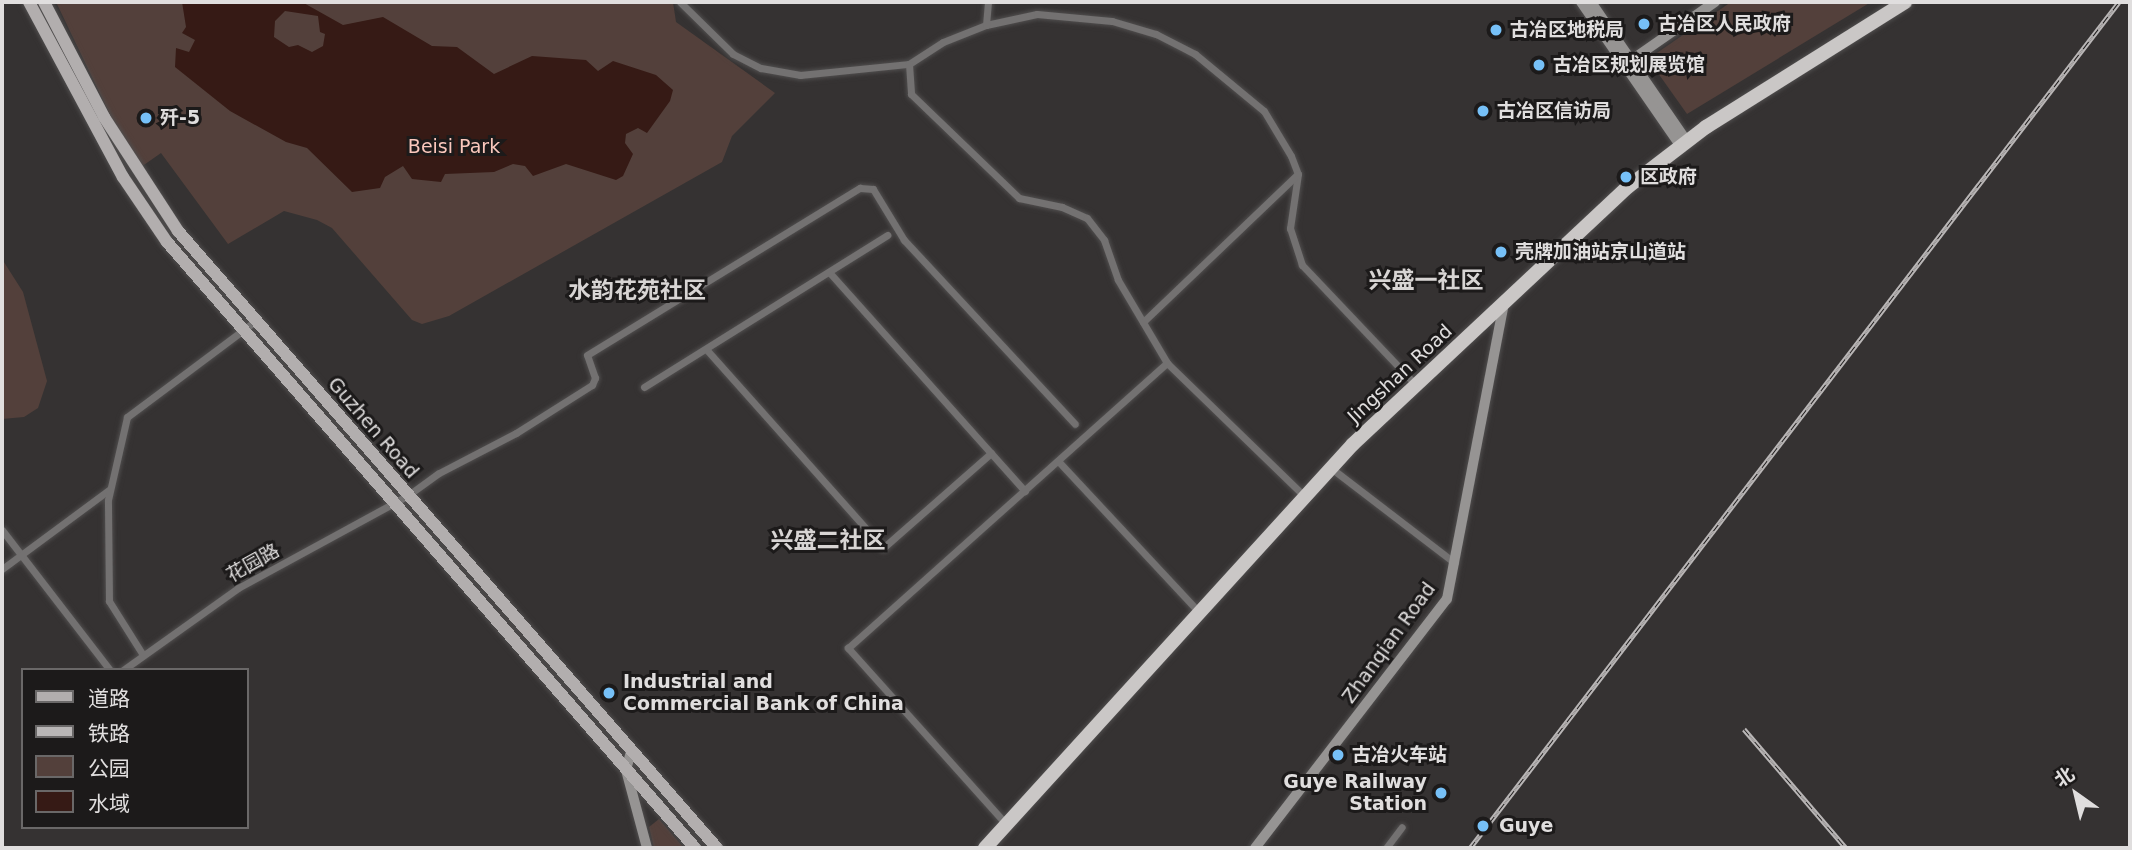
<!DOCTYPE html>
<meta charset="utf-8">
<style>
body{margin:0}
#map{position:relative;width:2132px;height:850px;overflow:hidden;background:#353232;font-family:"DejaVu Sans","Noto Sans SC",sans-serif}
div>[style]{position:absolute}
.green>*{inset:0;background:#53403b}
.water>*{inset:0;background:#361a15}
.roads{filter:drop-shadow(0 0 2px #504e4e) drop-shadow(0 0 2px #504e4e)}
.street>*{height:7px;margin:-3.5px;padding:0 3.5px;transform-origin:3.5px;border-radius:3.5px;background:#737171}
.secondary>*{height:10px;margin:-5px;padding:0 5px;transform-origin:5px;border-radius:5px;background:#969493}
.primary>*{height:12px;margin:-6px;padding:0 6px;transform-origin:6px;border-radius:6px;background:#b2aeae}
.highway>*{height:14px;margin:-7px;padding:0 7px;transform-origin:7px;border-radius:7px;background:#cac7c6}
.rail>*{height:5px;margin-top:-2.5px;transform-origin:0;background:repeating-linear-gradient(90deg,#1c1a1a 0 8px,#b9b6b6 0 16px);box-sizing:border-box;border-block:2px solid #b9b6b6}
.dots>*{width:19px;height:19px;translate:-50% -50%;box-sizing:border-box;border:4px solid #1c1a1a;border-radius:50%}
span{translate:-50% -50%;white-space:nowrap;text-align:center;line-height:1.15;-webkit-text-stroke:6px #1c1a1a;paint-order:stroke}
.poi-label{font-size:19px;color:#e0dede;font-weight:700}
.left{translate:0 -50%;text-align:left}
.right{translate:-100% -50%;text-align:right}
.park-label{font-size:19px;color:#fac7bc}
.street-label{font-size:19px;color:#e0dede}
.quarter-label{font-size:23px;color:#d8d5d4;font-weight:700}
.frame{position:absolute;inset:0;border:4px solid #e0dede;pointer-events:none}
.legend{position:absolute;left:21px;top:668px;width:228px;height:161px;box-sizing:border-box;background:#1c1a1a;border:2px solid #6a6868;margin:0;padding:9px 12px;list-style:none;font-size:21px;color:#e0dede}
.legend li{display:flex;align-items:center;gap:14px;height:35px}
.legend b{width:35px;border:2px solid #6a6868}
.north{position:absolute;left:2041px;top:759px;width:70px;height:70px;-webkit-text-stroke:5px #1c1a1a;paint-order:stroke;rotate:326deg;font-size:19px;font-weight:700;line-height:28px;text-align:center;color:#e0dede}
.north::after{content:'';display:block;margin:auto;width:24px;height:32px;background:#e0dede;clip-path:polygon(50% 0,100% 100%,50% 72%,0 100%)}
</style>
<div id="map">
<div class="green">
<i style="clip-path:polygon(56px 2px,673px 2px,676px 22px,775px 93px,732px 136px,722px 162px,449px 316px,422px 324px,412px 320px,332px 228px,317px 220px,284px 211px,228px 244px,161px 153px,141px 167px,114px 123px)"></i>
<i style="clip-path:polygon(1731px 2px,1871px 2px,1687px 114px,1648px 59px)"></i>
<i style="clip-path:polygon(2px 259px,23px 292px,47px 381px,38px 408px,24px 417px,2px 419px)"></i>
<i style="clip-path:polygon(659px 819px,684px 848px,654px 848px,649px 827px)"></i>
</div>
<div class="water">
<i style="clip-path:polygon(evenodd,182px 2px,302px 2px,343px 25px,383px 17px,432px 46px,457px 47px,494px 74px,532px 56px,586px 60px,598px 71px,613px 61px,656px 75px,673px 90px,670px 101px,647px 133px,638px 128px,626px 134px,625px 143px,633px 154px,623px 176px,616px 180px,566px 164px,533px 176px,525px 166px,513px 164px,494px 172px,445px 174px,441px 182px,412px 179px,403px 166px,385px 177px,380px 188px,352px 192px,307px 148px,286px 142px,230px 111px,175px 67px,176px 48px,189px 52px,195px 40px,182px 33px,186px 27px,182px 2px,285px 11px,318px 16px,320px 32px,325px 34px,323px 46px,312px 52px,298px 45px,289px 47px,274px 37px,275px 21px,285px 11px)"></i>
</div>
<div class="roads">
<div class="street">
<i style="left:680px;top:2px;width:74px;rotate:44.5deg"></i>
<i style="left:733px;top:54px;width:31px;rotate:27deg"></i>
<i style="left:761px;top:68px;width:40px;rotate:10deg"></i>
<i style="left:800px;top:75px;width:110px;rotate:-5.8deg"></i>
<i style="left:909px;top:64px;width:40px;rotate:-32.9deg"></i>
<i style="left:943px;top:42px;width:46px;rotate:-21.6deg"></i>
<i style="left:986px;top:25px;width:52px;rotate:-12.2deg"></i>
<i style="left:1037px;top:14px;width:75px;rotate:5.3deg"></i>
<i style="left:1112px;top:21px;width:46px;rotate:16.5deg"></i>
<i style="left:1156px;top:34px;width:44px;rotate:27.1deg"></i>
<i style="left:1195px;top:54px;width:89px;rotate:39.6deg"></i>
<i style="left:1264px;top:111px;width:52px;rotate:59deg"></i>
<i style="left:1291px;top:156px;width:19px;rotate:69deg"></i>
<i style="left:1298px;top:174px;width:55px;rotate:98.4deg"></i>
<i style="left:1290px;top:228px;width:39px;rotate:72deg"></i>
<i style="left:1302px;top:265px;width:166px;rotate:46.5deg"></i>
<i style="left:986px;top:25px;width:23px;rotate:-85deg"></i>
<i style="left:909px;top:64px;width:30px;rotate:86deg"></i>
<i style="left:911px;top:94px;width:150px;rotate:43.9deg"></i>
<i style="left:1019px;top:198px;width:44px;rotate:11.8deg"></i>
<i style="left:1062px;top:207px;width:27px;rotate:24deg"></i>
<i style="left:1087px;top:218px;width:28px;rotate:52deg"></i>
<i style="left:1104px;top:240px;width:42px;rotate:70.7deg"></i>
<i style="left:1118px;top:280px;width:96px;rotate:59.4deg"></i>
<i style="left:1167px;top:363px;width:190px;rotate:44.1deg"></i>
<i style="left:829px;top:272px;width:294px;rotate:48.2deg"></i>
<i style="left:1143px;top:322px;width:214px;rotate:-43.7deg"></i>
<i style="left:706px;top:349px;width:266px;rotate:48.3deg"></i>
<i style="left:883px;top:548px;width:144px;rotate:-41.3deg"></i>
<i style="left:644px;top:387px;width:287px;rotate:-32deg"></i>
<i style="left:1058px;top:461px;width:207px;rotate:47deg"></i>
<i style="left:1331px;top:468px;width:156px;rotate:37.5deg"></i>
<i style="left:2px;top:530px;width:177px;rotate:52.4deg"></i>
<i style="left:2px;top:569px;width:134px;rotate:-36.5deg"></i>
<i style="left:143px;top:655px;width:64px;rotate:-122.2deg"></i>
<i style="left:109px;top:601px;width:101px;rotate:-90.6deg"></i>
<i style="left:108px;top:500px;width:85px;rotate:-77.1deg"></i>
<i style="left:127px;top:417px;width:159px;rotate:-36.8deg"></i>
<i style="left:123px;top:670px;width:141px;rotate:-35.5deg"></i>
<i style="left:238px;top:588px;width:192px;rotate:-28.6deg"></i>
<i style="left:407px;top:496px;width:39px;rotate:-36deg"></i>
<i style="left:439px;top:473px;width:87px;rotate:-27.5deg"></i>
<i style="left:516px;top:433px;width:90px;rotate:-32.3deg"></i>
<i style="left:592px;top:385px;width:8px;rotate:-67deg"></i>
<i style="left:595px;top:378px;width:24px;rotate:-109deg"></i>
<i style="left:587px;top:355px;width:320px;rotate:-31.5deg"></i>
<i style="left:860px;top:188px;width:13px;rotate:4deg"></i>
<i style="left:873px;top:189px;width:60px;rotate:58.7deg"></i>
<i style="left:904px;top:240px;width:251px;rotate:47.1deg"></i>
<i style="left:1006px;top:824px;width:237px;rotate:-131.9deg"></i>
<i style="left:848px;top:648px;width:428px;rotate:-41.8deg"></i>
<i style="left:1386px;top:848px;width:26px;rotate:-53deg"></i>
</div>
<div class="secondary">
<i style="left:1581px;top:2px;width:174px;rotate:55.3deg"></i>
<i style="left:1591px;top:2px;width:168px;rotate:55.5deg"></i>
<i style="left:1633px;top:59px;width:100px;rotate:-34.8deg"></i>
<i style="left:631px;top:752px;width:19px;rotate:106deg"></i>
<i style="left:626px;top:770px;width:81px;rotate:74.9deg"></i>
<i style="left:1255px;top:848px;width:314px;rotate:-52.4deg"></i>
<i style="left:1447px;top:599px;width:301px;rotate:-79.1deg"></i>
</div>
<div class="primary">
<i style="left:29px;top:2px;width:199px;rotate:61.8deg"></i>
<i style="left:123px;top:177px;width:78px;rotate:55.9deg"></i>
<i style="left:167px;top:242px;width:804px;rotate:48.93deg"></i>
<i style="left:44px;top:2px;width:130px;rotate:62.4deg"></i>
<i style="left:104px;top:117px;width:136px;rotate:57deg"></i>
<i style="left:178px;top:231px;width:819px;rotate:48.86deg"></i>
</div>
<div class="highway">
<i style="left:985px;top:848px;width:546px;rotate:-47.67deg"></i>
<i style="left:1353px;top:444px;width:378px;rotate:-43.1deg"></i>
<i style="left:1629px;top:186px;width:97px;rotate:-37.5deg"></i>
<i style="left:1706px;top:127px;width:235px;rotate:-32.1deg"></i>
</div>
</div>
<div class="rail">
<i style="left:1744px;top:729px;width:157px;rotate:49.4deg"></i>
<i style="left:1470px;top:848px;width:1066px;rotate:-52.51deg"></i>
</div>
<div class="dots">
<i style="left:1644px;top:24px;background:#76c0f7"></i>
<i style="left:1496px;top:30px;background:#76c0f7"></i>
<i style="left:1539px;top:65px;background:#76c0f7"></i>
<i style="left:1483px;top:111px;background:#76c0f7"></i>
<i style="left:146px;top:118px;background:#76c0f7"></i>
<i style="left:1626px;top:177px;background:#76c0f7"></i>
<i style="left:1501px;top:252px;background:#76c0f7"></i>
<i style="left:609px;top:693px;background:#76c0f7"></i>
<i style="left:1338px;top:755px;background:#76c0f7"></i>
<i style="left:1441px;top:793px;background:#76c0f7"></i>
<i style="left:1483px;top:826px;background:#76c0f7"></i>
</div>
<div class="poi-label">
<span class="left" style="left:1658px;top:24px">古冶区人民政府</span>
<span class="left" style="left:1510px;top:30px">古冶区地税局</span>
<span class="left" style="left:1553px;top:65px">古冶区规划展览馆</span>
<span class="left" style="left:1497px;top:111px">古冶区信访局</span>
<span class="left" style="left:160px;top:118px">歼-5</span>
<span class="left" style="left:1640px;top:177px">区政府</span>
<span class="left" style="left:1515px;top:252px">壳牌加油站京山道站</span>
<span class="left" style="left:623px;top:693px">Industrial and<br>Commercial Bank of China</span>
<span class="left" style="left:1352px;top:755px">古冶火车站</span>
<span class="right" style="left:1427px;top:793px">Guye Railway<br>Station</span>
<span class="left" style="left:1499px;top:826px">Guye</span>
</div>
<div class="park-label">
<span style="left:454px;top:147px">Beisi Park</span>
</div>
<div class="street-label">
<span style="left:1400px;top:374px;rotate:-43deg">Jingshan Road</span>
<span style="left:373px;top:428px;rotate:49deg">Guzhen Road</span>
<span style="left:253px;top:563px;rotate:-29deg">花园路</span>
<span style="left:1389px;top:643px;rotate:-54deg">Zhanqian Road</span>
</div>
<div class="quarter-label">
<span style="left:1426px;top:280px">兴盛一社区</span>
<span style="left:637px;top:290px">水韵花苑社区</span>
<span style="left:828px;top:540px">兴盛二社区</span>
</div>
<div class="frame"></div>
<ul class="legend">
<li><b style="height:9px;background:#b2aeae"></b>道路</li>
<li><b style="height:9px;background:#b9b6b6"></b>铁路</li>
<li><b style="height:19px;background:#53403b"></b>公园</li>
<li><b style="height:19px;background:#361a15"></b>水域</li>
</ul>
<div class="north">北</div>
</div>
